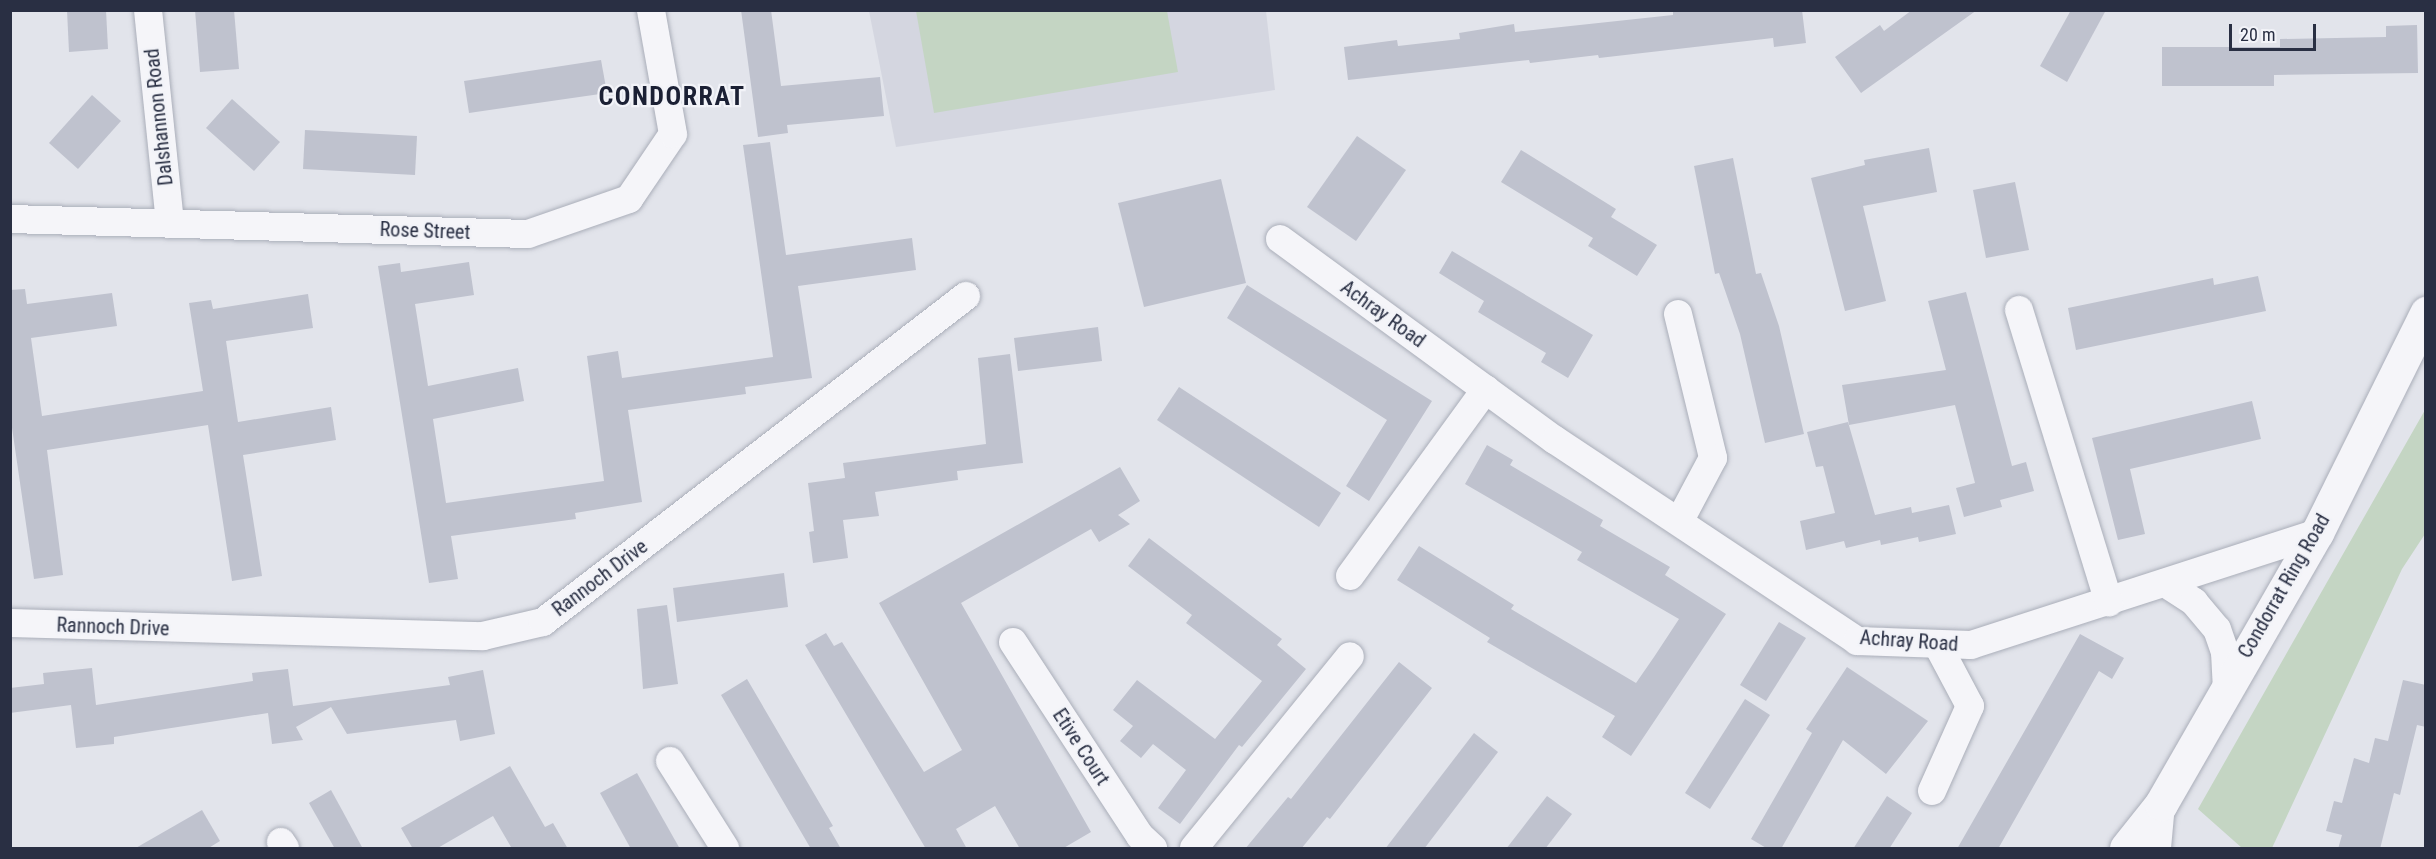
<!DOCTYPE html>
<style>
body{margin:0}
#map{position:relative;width:2436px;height:859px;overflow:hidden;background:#e2e4eb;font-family:"Roboto Condensed",sans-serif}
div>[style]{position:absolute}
.built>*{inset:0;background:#d4d6e0}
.green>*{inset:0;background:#c4d5c3}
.building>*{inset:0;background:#bfc2ce}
.roads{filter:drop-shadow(0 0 2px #aaaeb9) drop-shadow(0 0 2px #aaaeb9)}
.minor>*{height:28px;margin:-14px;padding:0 14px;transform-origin:14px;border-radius:14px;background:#f5f5f9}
.tertiary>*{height:33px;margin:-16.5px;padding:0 16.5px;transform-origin:16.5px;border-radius:16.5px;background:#f5f5f9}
span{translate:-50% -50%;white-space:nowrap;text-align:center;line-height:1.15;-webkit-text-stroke:4.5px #f2f3f8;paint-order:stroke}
.street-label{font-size:20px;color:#292f43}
.district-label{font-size:26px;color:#1b2034;font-weight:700;letter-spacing:1.5px}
.frame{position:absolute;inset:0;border:12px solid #292f43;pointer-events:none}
.scale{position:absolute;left:2229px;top:24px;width:87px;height:27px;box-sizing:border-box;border:3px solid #292f43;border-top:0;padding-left:8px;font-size:18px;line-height:21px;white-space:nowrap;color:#292f43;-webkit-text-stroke:4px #f2f3f8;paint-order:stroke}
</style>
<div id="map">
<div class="built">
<i style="clip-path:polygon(869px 11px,1266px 11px,1275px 90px,896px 147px)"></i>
</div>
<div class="green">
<i style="clip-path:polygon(916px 11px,1167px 11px,1178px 72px,934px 113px)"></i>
<i style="clip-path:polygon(2425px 410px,2425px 534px,2402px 569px,2272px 848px,2242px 848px,2198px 809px)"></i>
</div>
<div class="building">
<i style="clip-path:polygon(67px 10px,106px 10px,108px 49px,69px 52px)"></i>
<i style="clip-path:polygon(195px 10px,234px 10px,239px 69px,200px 72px)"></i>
<i style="clip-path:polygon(741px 10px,771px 10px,781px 86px,880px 77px,884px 116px,787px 125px,788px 133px,758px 137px)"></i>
<i style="clip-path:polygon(1673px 10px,1802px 10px,1806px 43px,1774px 47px,1773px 38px,1599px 58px,1598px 55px,1530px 63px,1529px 60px,1348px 80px,1344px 47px,1397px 40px,1398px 46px,1460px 39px,1459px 33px,1514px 24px,1515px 32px,1673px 15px)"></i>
<i style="clip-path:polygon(1912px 10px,1977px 10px,1861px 93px,1835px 57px,1880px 25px,1884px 31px)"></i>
<i style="clip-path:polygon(2071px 10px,2106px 10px,2067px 82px,2040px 66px)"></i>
<i style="clip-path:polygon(2417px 25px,2418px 73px,2274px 75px,2274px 86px,2162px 86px,2162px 47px,2280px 47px,2280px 39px,2386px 37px,2386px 26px)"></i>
<i style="clip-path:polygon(601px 60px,607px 93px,469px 113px,464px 81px)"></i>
<i style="clip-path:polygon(92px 95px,121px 121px,78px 169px,49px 143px)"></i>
<i style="clip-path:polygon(232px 99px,280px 142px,254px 171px,206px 128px)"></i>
<i style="clip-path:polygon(305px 130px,417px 136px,415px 175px,303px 169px)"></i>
<i style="clip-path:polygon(1357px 136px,1406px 170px,1356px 241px,1307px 207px)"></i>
<i style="clip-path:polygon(770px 142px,786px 255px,912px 238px,916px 270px,798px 286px,812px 378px,745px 387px,746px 394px,628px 410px,642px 502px,575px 513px,576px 519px,451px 536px,458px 579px,429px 583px,378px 266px,400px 263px,401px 272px,469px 262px,474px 295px,415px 304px,428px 386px,518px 368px,524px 401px,433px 419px,446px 503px,604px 481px,587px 356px,618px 351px,622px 378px,773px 357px,743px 145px)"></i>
<i style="clip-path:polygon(1929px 148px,1937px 192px,1863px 206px,1886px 301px,1845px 311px,1811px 178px,1865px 165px,1864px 160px)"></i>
<i style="clip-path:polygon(1521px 150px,1616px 209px,1611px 217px,1657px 245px,1637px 276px,1588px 246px,1593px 238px,1501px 182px)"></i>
<i style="clip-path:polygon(1733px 158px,1756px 274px,1761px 273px,1779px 326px,1804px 434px,1765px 443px,1740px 334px,1719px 273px,1715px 274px,1694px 166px)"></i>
<i style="clip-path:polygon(1221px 179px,1246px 283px,1144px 307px,1118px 203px)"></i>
<i style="clip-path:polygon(2015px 182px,2029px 250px,1986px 258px,1973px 190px)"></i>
<i style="clip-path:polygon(1452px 251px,1593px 335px,1568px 378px,1541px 362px,1546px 353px,1478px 312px,1484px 301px,1439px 273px)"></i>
<i style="clip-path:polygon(2258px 276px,2266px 311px,2076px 350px,2068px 308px,2213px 278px,2214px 285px)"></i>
<i style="clip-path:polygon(1247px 285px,1432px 401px,1369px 501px,1346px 486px,1387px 420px,1227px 318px)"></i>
<i style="clip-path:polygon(25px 289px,27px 304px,112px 293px,117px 326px,31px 338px,42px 416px,203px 391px,189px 303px,211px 300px,213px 309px,308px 294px,313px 328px,226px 341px,238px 422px,331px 407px,336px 440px,243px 455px,262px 576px,232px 581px,208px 425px,47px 450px,63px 575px,34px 579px,10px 414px,10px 290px)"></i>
<i style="clip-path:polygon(1966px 292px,2012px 466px,2026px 462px,2034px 491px,2000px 500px,2002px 507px,1964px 517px,1956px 488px,1975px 483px,1955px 405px,1849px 425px,1842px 385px,1946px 370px,1928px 301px)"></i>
<i style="clip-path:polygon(1098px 327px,1102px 361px,1018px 371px,1014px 338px)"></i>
<i style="clip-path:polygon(1010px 354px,1023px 463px,957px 471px,958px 480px,875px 492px,879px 516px,843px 520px,848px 558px,813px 563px,809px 532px,814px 531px,808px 483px,845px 478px,843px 463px,986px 444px,978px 358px)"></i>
<i style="clip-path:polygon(1179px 387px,1341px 493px,1319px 527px,1157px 420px)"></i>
<i style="clip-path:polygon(2252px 401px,2261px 439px,2130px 469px,2145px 534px,2118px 540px,2092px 438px)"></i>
<i style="clip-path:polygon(1848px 422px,1875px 515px,1911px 507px,1912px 513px,1949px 505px,1956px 534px,1919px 542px,1918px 537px,1881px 545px,1880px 540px,1846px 548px,1844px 541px,1806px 550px,1800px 521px,1835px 513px,1823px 466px,1816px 467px,1807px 432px)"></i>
<i style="clip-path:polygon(1487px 445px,1513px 460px,1510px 465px,1603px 520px,1600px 526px,1670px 567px,1665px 575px,1726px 614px,1631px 756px,1602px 737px,1615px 716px,1487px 642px,1490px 638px,1397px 580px,1419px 546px,1514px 605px,1511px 609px,1636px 683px,1654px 657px,1679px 619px,1577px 560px,1582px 552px,1465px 484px)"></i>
<i style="clip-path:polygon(1120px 467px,1140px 501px,1118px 515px,1130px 524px,1099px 542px,1091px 529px,961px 603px,1091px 832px,1062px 849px,1020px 849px,995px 806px,956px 829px,967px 849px,926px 849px,805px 645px,826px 633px,834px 646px,842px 642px,924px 772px,962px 750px,879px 603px)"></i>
<i style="clip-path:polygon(1149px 538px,1282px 639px,1277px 645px,1306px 669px,1242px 747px,1239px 745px,1180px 824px,1158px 808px,1186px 770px,1153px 744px,1141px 758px,1120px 741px,1133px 726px,1113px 710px,1137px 680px,1215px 739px,1262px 681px,1186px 623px,1192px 615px,1128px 566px)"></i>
<i style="clip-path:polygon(784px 573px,788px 607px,677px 622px,673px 588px)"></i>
<i style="clip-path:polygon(667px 605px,678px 684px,643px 689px,637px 609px)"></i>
<i style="clip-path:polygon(1779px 622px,1806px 638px,1766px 701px,1740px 685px)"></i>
<i style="clip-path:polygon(2080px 634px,2124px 658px,2112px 679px,2099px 671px,1998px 849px,1957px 849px)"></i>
<i style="clip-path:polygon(1399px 662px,1432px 688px,1330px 819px,1327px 817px,1301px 849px,1245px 849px,1288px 797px,1291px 799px)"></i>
<i style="clip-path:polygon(1847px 667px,1928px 721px,1886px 774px,1843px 740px,1781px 849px,1768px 849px,1751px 839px,1812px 733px,1806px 729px)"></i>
<i style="clip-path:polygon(92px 668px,96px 705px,253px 681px,252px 673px,288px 669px,293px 706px,450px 685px,448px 677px,483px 670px,495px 734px,460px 741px,456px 720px,347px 734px,331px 707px,296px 727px,303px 740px,272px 744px,268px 713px,114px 737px,114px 744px,76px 748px,71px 705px,10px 713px,10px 688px,44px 684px,43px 673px)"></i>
<i style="clip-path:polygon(747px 679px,833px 826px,829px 828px,841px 849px,811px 849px,721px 695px)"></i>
<i style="clip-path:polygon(2403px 680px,2426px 685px,2426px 727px,2417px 725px,2400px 795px,2394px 793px,2380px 849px,2338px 849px,2342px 835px,2326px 831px,2334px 801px,2342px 803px,2354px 758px,2369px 763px,2375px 738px,2388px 741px)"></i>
<i style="clip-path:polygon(1745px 699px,1770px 715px,1710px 809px,1685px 793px)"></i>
<i style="clip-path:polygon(1474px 733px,1498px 752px,1424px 849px,1385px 849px)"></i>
<i style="clip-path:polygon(510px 766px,545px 827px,553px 823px,568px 849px,508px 849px,511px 847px,493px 816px,436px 849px,413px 849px,401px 828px)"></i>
<i style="clip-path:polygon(637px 773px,680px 849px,631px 849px,600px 793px)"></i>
<i style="clip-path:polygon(331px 790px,342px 810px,363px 849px,335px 849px,309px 803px)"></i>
<i style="clip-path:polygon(1547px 796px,1572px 814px,1545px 849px,1506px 849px)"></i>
<i style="clip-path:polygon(1887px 796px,1912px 813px,1889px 849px,1853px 849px)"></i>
<i style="clip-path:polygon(202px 810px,220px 841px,207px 849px,134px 849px)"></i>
</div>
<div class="roads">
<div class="minor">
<i style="left:148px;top:10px;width:215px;rotate:84.1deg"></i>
<i style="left:10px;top:219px;width:518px;rotate:1.66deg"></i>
<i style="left:528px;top:234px;width:107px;rotate:-19.1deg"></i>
<i style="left:629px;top:199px;width:78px;rotate:-55.9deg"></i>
<i style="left:673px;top:134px;width:126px;rotate:-100.1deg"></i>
<i style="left:1280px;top:239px;width:341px;rotate:36.2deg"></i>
<i style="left:1555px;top:440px;width:363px;rotate:33.6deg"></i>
<i style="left:1857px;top:641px;width:114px;rotate:2deg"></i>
<i style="left:1971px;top:645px;width:364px;rotate:-17.9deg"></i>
<i style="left:2019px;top:310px;width:306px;rotate:72.9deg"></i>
<i style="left:1678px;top:314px;width:148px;rotate:76.3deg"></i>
<i style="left:1713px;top:458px;width:72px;rotate:118deg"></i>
<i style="left:1350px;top:576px;width:231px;rotate:-54deg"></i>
<i style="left:2165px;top:583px;width:35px;rotate:33deg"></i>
<i style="left:2194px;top:602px;width:35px;rotate:50deg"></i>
<i style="left:2217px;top:629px;width:24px;rotate:71deg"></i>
<i style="left:2225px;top:652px;width:34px;rotate:87deg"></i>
<i style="left:10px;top:623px;width:473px;rotate:1.6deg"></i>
<i style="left:483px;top:636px;width:62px;rotate:-13.1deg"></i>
<i style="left:543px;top:622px;width:534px;rotate:-37.62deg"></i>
<i style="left:1013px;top:642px;width:232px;rotate:56.8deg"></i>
<i style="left:1140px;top:836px;width:18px;rotate:43deg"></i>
<i style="left:670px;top:761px;width:103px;rotate:57.7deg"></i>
<i style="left:1932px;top:791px;width:93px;rotate:-65.9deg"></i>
<i style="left:1970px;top:706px;width:70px;rotate:-118deg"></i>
<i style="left:281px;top:842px;width:7px;rotate:56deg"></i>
<i style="left:1194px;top:848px;width:247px;rotate:-50.9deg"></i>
<i style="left:2157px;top:848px;width:44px;rotate:-84.8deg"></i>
</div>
<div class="tertiary">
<i style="left:2126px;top:848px;width:56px;rotate:-51.5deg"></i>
<i style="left:2161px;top:804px;width:313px;rotate:-60.1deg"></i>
<i style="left:2317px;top:533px;width:246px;rotate:-63.6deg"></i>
</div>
</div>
<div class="street-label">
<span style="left:159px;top:117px;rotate:-96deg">Dalshannon Road</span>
<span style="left:425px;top:231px;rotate:2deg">Rose Street</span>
<span style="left:1383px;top:314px;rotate:36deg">Achray Road</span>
<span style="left:600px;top:578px;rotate:-37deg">Rannoch Drive</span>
<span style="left:2284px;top:586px;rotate:-60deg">Condorrat Ring Road</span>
<span style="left:113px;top:627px;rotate:2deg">Rannoch Drive</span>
<span style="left:1909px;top:641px;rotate:4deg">Achray Road</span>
<span style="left:1081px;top:747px;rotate:57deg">Etive Court</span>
</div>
<div class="district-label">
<span style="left:672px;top:97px">CONDORRAT</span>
</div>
<div class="frame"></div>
<div class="scale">20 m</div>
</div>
